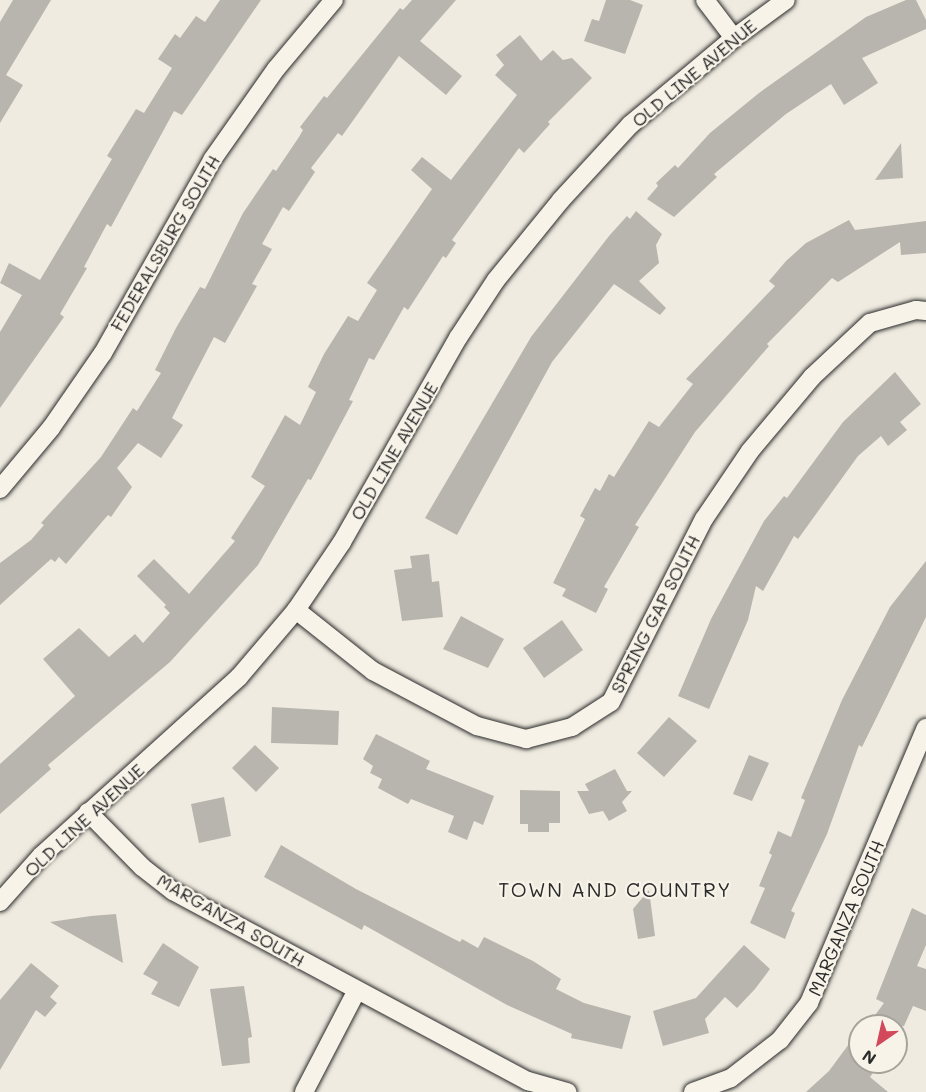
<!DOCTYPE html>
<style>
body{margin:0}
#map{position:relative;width:926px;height:1092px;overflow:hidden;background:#efebe0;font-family:Mali,sans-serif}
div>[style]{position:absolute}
.building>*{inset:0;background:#b8b5ae}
.roads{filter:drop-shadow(0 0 2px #2b2b2b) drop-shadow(0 0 2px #2b2b2b)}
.street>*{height:18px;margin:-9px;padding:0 9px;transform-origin:9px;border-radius:9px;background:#f7f3e8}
span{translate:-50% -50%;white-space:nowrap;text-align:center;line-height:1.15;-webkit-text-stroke:4.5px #f7f3e8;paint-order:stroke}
.street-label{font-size:18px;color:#2b2b2b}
.neighbourhood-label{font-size:20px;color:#2b2b2b;letter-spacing:1.5px}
.north{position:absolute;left:848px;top:1014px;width:60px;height:60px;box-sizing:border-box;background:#f7f3e8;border:2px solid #a5a39c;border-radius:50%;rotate:214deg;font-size:16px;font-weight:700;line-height:24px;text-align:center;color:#2b2b2b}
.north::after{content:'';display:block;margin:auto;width:21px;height:27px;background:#d1495b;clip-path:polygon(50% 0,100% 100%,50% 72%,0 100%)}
</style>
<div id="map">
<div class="building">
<i style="clip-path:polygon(13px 0,51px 0,6px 75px,23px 85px,0 123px,0 22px)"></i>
<i style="clip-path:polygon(220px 0,261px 0,182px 115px,174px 111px,111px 227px,107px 224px,84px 267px,87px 268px,60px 314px,64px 317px,0 408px,0 332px,22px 295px,0 283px,9px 263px,40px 280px,112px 159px,107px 156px,136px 109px,144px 113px,172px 68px,158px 59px,175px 34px,180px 38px,196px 16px,205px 22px)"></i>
<i style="clip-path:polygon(412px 0,456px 0,420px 41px,462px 76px,446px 95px,399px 56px,342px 136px,338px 133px,311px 168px,315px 172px,289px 211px,283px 207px,262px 244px,272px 249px,252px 284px,257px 286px,225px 343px,214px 337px,172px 418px,183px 425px,161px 458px,138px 443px,117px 468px,132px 487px,111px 517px,108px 515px,66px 564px,59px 557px,55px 562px,51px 559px,0 605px,0 563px,31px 540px,44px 525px,41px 523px,101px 457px,133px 408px,137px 411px,161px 373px,155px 370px,176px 328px,200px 287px,205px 289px,243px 213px,273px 169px,276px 171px,299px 137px,303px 130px,300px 127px,324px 96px,327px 98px,400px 8px,403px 10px)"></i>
<i style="clip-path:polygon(606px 0,630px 0,643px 5px,625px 54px,584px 41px,592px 19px,599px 21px)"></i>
<i style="clip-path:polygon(906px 0,916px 0,926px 20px,926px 29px,862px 58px,878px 83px,844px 105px,831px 84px,786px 114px,714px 174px,717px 177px,674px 217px,647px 199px,658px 186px,656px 183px,675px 165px,678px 168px,710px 133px,759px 93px,866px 17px)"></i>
<i style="clip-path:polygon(520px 35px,541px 61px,553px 50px,563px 60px,572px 58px,592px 78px,548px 122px,550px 124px,524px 153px,519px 148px,452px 240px,456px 243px,446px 258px,443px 256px,408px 310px,404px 307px,374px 360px,369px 358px,349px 400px,353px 401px,311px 480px,308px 479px,258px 565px,170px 662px,48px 765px,51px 769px,0 814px,0 764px,75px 696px,43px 659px,79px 628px,109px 657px,135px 634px,143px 643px,170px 613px,164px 607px,166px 605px,137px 576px,154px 559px,189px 594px,235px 541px,231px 538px,265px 486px,251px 477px,285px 415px,300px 425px,316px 392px,308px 387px,324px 354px,348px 316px,358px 321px,377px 290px,367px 283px,432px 189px,411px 170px,422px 157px,451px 180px,517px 95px,495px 75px,504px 65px,496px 55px)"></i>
<i style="clip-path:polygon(901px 143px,903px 178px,875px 180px)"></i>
<i style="clip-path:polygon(636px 211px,662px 234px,656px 245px,659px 263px,639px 281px,666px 308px,660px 315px,614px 284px,552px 362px,457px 535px,425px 518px,531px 337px,609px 236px,627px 216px,630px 219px)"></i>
<i style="clip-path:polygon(849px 220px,855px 230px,926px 221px,926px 253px,901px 255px,900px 242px,838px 282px,832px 278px,767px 344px,769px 346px,695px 432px,635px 525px,639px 527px,604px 587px,608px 589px,596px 613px,562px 596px,566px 589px,553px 583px,585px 519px,580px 516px,595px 488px,600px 491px,609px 474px,614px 477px,649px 421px,659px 427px,693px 384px,686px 379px,775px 286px,769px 281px,786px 261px,806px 243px)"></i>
<i style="clip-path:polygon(895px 372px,921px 404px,900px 422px,907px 430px,888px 446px,881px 436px,858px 456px,798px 539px,794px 536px,763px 591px,756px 586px,748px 620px,709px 709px,678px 696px,711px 619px,764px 521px,784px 496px,787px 498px,843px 422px)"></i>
<i style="clip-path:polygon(429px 554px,432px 582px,439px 581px,443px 617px,402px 621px,394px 570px,412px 568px,410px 556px)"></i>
<i style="clip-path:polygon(926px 561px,926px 617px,862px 747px,859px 745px,827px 834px,791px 911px,795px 913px,785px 939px,750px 923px,765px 888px,759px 886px,772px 855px,769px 853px,778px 831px,791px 837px,805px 800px,801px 798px,842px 700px,890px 607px)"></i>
<i style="clip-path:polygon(461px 616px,504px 639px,488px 668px,443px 649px)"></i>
<i style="clip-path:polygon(562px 620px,583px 650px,544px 678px,523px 648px)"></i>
<i style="clip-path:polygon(272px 707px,339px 711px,338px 745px,271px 743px)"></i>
<i style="clip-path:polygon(669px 717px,697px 741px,664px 777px,637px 753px)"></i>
<i style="clip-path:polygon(376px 734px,430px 761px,426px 769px,494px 796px,483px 825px,474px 821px,467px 840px,448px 832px,454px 816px,411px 799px,408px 804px,378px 788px,382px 779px,370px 773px,373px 766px,363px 759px)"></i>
<i style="clip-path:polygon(255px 745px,279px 768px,256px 792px,232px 768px)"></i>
<i style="clip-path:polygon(749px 755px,769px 763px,752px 801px,733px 794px)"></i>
<i style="clip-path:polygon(615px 769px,627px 791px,632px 791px,622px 802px,627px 811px,609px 821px,603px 811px,589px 814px,577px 791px,589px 791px,585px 784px)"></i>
<i style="clip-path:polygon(520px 790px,560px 791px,560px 823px,549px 823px,549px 832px,528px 832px,528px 824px,520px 824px)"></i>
<i style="clip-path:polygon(224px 797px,231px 836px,199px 843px,191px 804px)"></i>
<i style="clip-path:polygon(281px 845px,356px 889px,460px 942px,462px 939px,478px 948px,484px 937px,533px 961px,561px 979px,556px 989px,584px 1003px,631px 1016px,622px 1049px,571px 1038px,572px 1034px,507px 1005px,364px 925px,362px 930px,264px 877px)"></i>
<i style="clip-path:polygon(649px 890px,655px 936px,638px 939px,633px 909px)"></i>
<i style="clip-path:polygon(912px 908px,926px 915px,926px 945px,917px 966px,926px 969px,926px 1011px,913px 1006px,904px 1026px,867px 1026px,884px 1003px,876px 999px)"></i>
<i style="clip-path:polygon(116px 914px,123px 963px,50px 922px,91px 916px)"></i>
<i style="clip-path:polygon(163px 943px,199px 967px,179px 1007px,151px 994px,158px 982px,143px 974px)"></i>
<i style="clip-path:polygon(744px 945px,770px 969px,755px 989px,737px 1008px,725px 997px,705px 1019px,709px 1033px,663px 1046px,653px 1011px,696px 998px)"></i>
<i style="clip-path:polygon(31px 963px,59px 986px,50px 997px,57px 1003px,45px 1017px,36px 1010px,0 1070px,0 1000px)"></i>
<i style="clip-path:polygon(244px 986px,252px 1037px,248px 1038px,250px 1063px,222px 1066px,210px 989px)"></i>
<i style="clip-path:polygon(860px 1029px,860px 1062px,881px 1062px,870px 1077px,888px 1092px,806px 1092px,829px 1071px)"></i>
</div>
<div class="roads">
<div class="street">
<i style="left:705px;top:0;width:48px;rotate:52.7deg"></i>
<i style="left:0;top:489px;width:80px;rotate:-50.1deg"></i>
<i style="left:51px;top:428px;width:91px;rotate:-55.3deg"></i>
<i style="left:103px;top:353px;width:222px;rotate:-60.5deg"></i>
<i style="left:212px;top:160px;width:111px;rotate:-54.9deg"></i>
<i style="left:276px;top:69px;width:90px;rotate:-50deg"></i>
<i style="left:296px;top:610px;width:98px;rotate:38.4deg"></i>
<i style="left:373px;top:671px;width:118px;rotate:27.9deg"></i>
<i style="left:477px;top:726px;width:51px;rotate:14.9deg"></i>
<i style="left:526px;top:739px;width:48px;rotate:-14.6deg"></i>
<i style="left:572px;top:727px;width:46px;rotate:-32.7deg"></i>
<i style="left:611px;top:702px;width:205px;rotate:-63.1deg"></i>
<i style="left:704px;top:519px;width:82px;rotate:-55.9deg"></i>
<i style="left:750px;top:451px;width:97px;rotate:-50deg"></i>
<i style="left:812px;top:377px;width:79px;rotate:-43deg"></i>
<i style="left:870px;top:323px;width:48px;rotate:-15.8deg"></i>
<i style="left:916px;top:310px;width:10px;rotate:6deg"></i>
<i style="left:88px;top:812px;width:77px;rotate:45.5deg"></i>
<i style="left:142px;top:867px;width:39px;rotate:38deg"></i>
<i style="left:173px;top:891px;width:403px;rotate:28.2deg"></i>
<i style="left:528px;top:1081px;width:41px;rotate:15.8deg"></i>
<i style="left:0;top:902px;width:62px;rotate:-48.3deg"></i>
<i style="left:41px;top:856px;width:267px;rotate:-42.1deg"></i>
<i style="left:239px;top:677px;width:88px;rotate:-49.6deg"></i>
<i style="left:296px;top:610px;width:82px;rotate:-55.9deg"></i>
<i style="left:342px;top:542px;width:235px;rotate:-60.4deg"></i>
<i style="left:458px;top:338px;width:69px;rotate:-56.8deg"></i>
<i style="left:496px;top:280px;width:103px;rotate:-50.9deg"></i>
<i style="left:561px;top:200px;width:102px;rotate:-47.4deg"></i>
<i style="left:630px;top:125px;width:136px;rotate:-39.9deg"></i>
<i style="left:734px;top:38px;width:64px;rotate:-36.2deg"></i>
<i style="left:304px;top:1092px;width:113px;rotate:-62.5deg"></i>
<i style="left:693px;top:1092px;width:40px;rotate:-20.2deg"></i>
<i style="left:731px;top:1078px;width:62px;rotate:-37.8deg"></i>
<i style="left:780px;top:1040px;width:47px;rotate:-51.9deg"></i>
<i style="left:809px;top:1003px;width:299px;rotate:-67deg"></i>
</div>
</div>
<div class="street-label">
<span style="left:694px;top:73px;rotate:-40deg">OLD LINE AVENUE</span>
<span style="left:165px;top:243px;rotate:-60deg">FEDERALSBURG SOUTH</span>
<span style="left:394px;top:451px;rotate:-60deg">OLD LINE AVENUE</span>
<span style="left:655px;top:614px;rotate:-63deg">SPRING GAP SOUTH</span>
<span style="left:84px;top:820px;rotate:-43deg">OLD LINE AVENUE</span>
<span style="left:846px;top:918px;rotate:-67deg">MARGANZA SOUTH</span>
<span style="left:231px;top:920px;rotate:30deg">MARGANZA SOUTH</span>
</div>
<div class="neighbourhood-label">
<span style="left:615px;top:889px">TOWN AND COUNTRY</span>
</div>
<div class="north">N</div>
</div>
